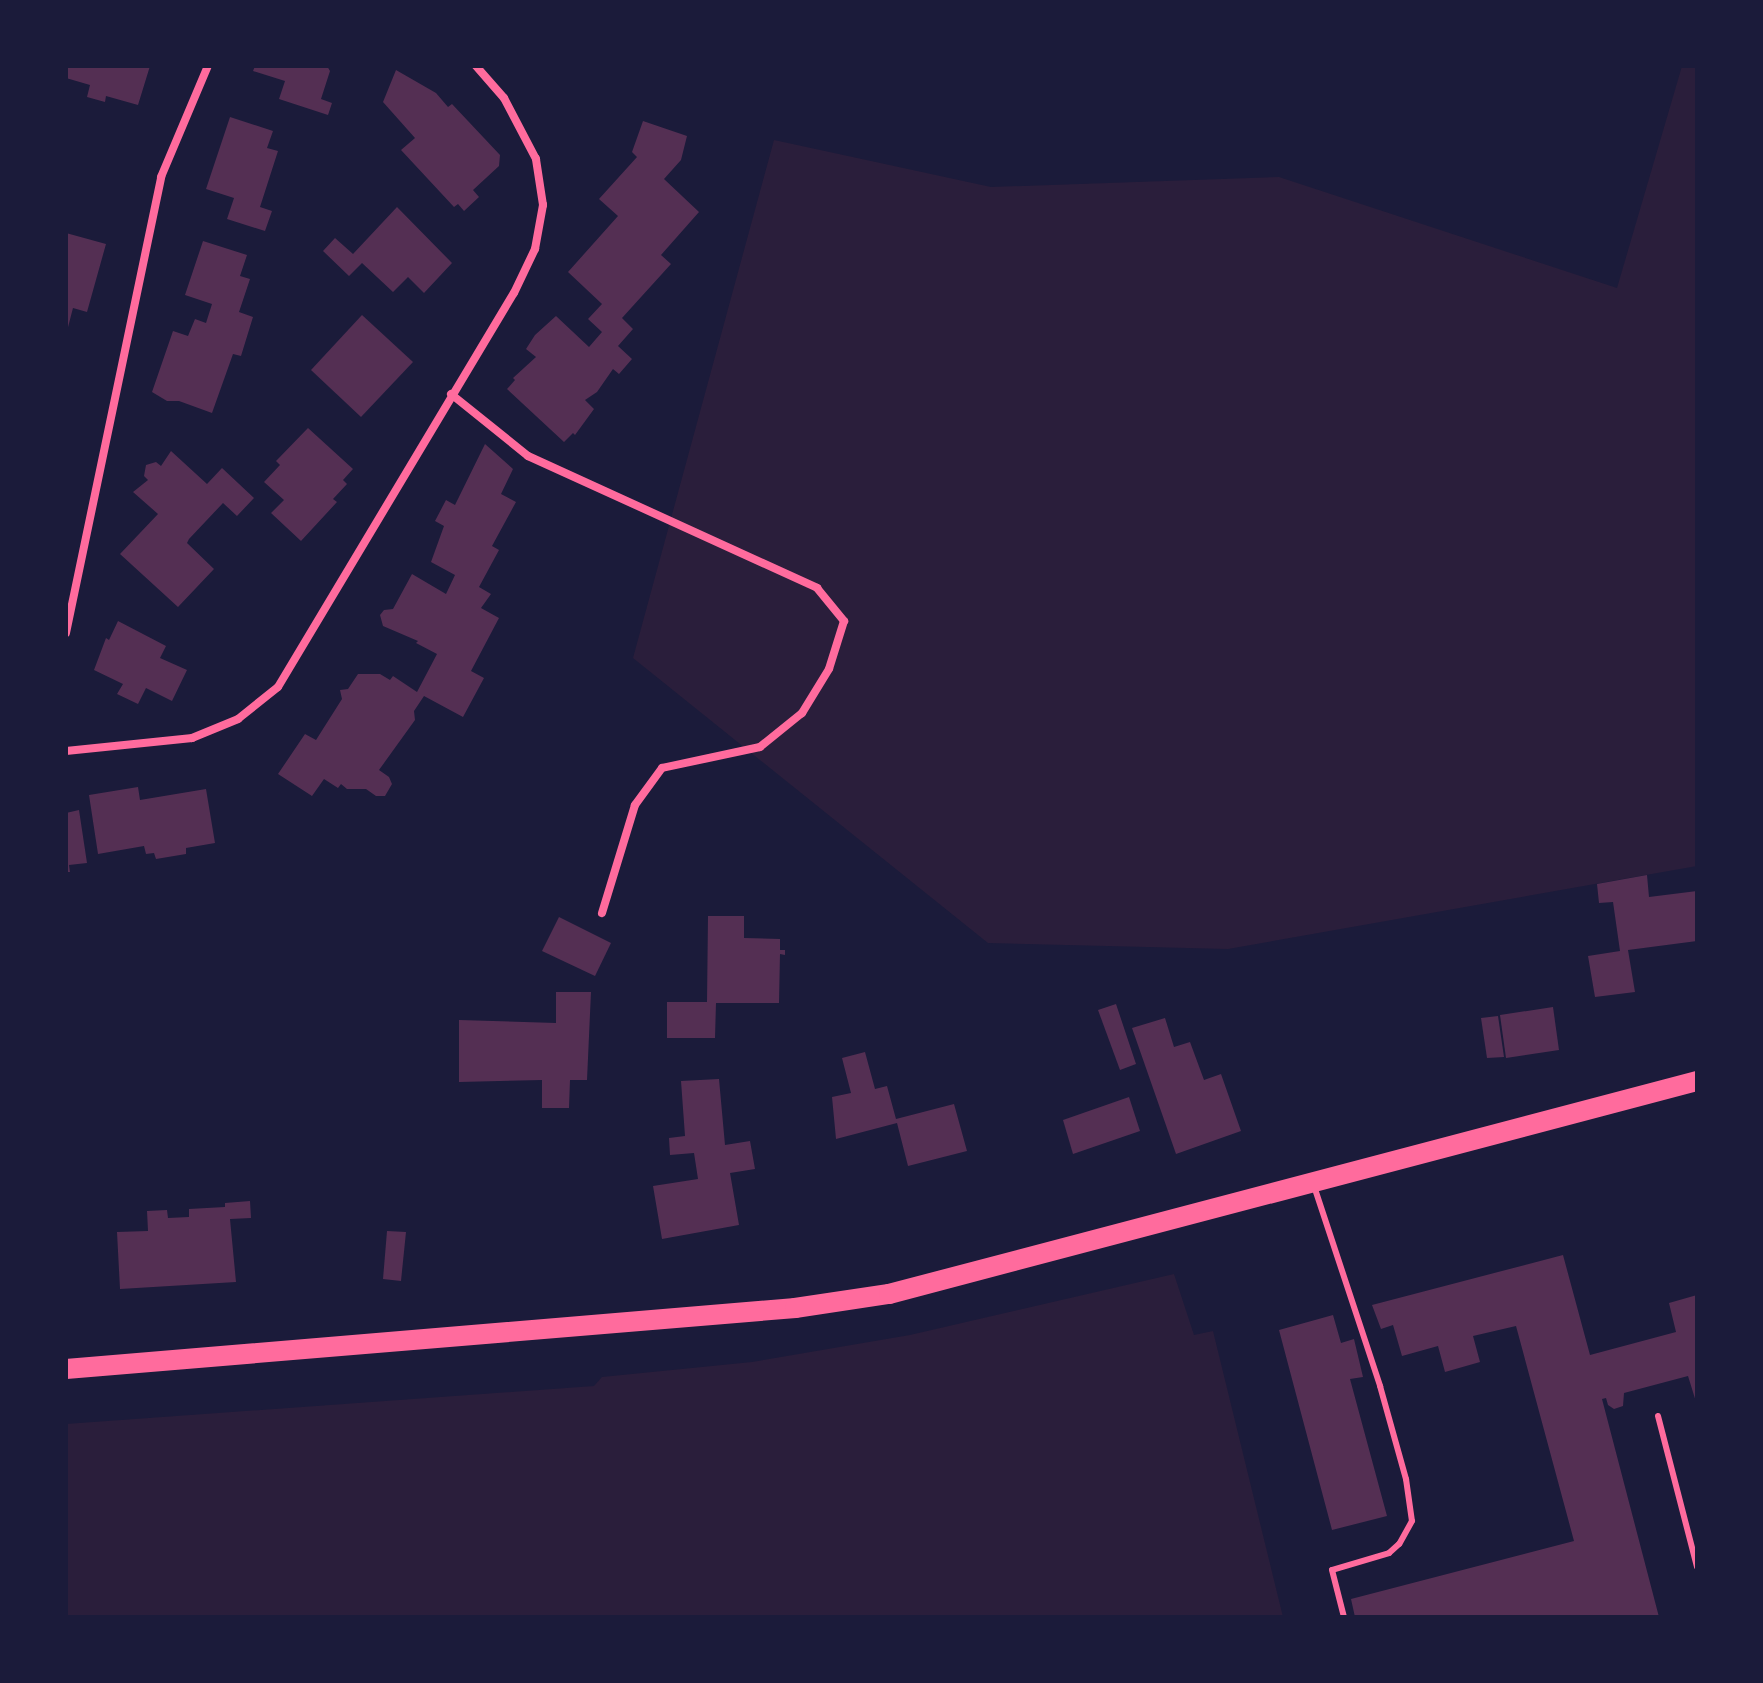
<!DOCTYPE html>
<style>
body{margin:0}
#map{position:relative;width:1763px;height:1683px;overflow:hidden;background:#1b1b3a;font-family:Mulish,sans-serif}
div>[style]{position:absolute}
.green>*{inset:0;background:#2a1e3b}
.building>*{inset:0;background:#542f53}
.service>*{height:6px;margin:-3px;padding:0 3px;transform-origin:3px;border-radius:3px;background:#ff6b9d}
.minor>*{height:8px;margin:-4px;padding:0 4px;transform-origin:4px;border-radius:4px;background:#ff6b9d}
.primary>*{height:20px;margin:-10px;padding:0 10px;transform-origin:10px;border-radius:10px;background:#ff6b9d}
span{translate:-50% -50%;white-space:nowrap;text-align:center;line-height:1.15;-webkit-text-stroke:6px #1b1b3a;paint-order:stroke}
.frame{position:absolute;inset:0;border:68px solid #1b1b3a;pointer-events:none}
</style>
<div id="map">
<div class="green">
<i style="clip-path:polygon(1682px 66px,1697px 66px,1697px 866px,1228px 949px,988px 943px,633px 658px,774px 140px,991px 187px,1279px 177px,1617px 288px)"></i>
<i style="clip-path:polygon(1174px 1274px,1194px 1335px,1213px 1331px,1283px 1617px,66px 1617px,66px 1424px,594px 1386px,602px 1377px,752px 1362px,910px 1335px)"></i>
</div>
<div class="building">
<i style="clip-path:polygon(66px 66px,150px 66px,138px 105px,106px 96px,105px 102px,87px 97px,90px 85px,66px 78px)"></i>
<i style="clip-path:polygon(255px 66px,327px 66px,330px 71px,321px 99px,332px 103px,328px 115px,279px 99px,285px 81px,253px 71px)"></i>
<i style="clip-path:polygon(396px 70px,436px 93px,448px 107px,452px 104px,500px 155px,499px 166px,473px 190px,479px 197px,464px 211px,458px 204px,454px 207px,401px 150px,415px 138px,383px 102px)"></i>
<i style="clip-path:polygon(230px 117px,273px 131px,267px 148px,278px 151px,260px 207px,272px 211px,265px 231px,227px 219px,234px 198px,206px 189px)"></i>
<i style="clip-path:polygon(643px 121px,687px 136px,681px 160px,664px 179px,699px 212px,661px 255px,671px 264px,622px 318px,633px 329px,618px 346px,632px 359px,619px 374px,613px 369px,597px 392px,585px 400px,594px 409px,575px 435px,573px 433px,564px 442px,507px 389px,515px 380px,513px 378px,536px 357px,526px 349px,535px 335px,556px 316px,589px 347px,602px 332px,588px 319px,602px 304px,568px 272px,618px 216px,599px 199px,637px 157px,632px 152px)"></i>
<i style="clip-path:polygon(397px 207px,452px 263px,424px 293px,408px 277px,393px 292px,362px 263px,349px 276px,323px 251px,335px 238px,353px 254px)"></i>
<i style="clip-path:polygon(66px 233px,106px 244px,87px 312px,73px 308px,67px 331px)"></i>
<i style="clip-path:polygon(203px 241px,247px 255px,240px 276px,250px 279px,239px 312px,253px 317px,241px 356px,233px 354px,212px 413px,179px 401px,167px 401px,152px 392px,173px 331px,188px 336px,195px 319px,206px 323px,212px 304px,185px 295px)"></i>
<i style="clip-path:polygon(362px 315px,413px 362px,361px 417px,311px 370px)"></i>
<i style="clip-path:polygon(308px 428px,353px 469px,343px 480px,347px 484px,333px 499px,337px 502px,301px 541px,271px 513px,284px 500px,264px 482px,280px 465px,276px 461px)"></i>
<i style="clip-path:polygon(485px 444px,513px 469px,501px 494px,516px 502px,492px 546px,499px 550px,479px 587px,491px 594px,481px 608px,499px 618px,471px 671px,484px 678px,463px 717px,424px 696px,414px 711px,415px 720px,379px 770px,389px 777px,392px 784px,385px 796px,376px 796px,366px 789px,347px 789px,341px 784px,338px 788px,324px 779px,312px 796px,278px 774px,305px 734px,316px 740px,342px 699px,340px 690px,348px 689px,358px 674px,380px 674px,390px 680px,393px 676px,417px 692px,437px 654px,416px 643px,418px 641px,383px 626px,380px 615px,384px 610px,393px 609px,412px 574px,446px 594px,455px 575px,431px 562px,444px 526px,435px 521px,446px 500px,455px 505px)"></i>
<i style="clip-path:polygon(171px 451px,207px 484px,222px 468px,254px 498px,237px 516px,223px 503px,189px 539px,187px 543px,214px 569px,178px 607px,120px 554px,158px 514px,133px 492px,148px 480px,144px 476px,146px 465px,156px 462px,161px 466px)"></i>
<i style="clip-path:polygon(118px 621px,166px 646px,160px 658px,187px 670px,172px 701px,146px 688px,138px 704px,117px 694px,123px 684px,94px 670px,106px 638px,109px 640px)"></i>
<i style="clip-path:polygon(138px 787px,140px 800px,206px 789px,215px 843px,186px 848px,186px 854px,156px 859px,154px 853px,146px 854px,144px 846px,98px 854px,89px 795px)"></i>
<i style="clip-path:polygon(79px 810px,87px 863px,69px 865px,70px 872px,66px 872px,66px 813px)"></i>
<i style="clip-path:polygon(1647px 875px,1649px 897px,1697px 891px,1697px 941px,1628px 950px,1635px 992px,1595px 997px,1588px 956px,1620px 951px,1613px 902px,1599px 903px,1597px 884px)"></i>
<i style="clip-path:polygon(708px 916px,744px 916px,744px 938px,780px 939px,780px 950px,785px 950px,785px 955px,780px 954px,779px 1003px,716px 1003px,715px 1038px,667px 1038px,667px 1002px,707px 1002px)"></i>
<i style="clip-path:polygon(559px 917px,611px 943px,595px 976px,542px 951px)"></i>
<i style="clip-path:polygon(556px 992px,591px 992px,587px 1080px,570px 1080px,569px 1108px,542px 1108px,542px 1080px,459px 1082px,459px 1020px,556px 1023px)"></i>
<i style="clip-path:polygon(1116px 1004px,1136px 1064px,1120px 1070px,1098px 1010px)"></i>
<i style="clip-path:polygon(1553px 1007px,1559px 1050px,1506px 1058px,1500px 1015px)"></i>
<i style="clip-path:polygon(1498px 1016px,1504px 1057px,1487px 1058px,1481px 1018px)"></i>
<i style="clip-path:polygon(1165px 1018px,1174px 1047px,1190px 1042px,1204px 1080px,1221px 1074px,1241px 1131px,1176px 1154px,1132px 1028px)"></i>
<i style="clip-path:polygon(865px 1052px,875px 1089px,887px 1086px,896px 1119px,954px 1104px,967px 1151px,908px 1166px,897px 1123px,836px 1139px,832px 1097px,851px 1093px,842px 1058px)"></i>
<i style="clip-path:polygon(719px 1079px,725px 1145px,750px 1141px,755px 1169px,730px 1173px,739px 1225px,662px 1239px,653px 1186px,698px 1179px,694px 1153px,670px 1155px,669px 1138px,685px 1136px,681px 1081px)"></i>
<i style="clip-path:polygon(1129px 1097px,1140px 1131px,1073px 1154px,1063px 1120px)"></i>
<i style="clip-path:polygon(250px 1201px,251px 1218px,230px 1219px,236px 1282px,120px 1289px,117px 1232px,148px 1231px,147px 1211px,167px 1210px,168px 1218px,189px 1217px,189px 1209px,225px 1207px,225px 1203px)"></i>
<i style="clip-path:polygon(387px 1231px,406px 1232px,401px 1281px,383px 1279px)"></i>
<i style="clip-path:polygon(1563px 1255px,1590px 1355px,1676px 1332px,1669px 1303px,1697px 1295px,1697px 1405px,1688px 1376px,1624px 1393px,1623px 1406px,1614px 1409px,1608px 1405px,1606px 1398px,1602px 1399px,1659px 1617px,1355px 1617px,1351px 1599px,1574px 1541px,1516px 1326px,1473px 1336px,1480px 1362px,1445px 1372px,1438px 1346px,1402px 1356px,1393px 1325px,1381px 1329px,1372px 1305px)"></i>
<i style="clip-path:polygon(1333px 1315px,1341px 1343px,1354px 1339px,1363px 1377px,1350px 1379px,1387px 1516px,1332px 1530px,1279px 1330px)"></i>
</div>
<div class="service">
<i style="left:1314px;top:1186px;width:211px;rotate:71.7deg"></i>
<i style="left:1380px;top:1386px;width:97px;rotate:74.4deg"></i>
<i style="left:1406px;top:1479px;width:42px;rotate:81.9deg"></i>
<i style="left:1412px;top:1521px;width:26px;rotate:119deg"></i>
<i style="left:1399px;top:1544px;width:13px;rotate:138deg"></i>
<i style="left:1389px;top:1553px;width:59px;rotate:163.4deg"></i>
<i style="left:1332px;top:1570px;width:49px;rotate:75.7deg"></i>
<i style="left:1658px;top:1416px;width:156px;rotate:75.5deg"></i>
</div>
<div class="minor">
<i style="left:451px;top:394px;width:99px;rotate:38.8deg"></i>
<i style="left:528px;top:456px;width:318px;rotate:24.5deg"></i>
<i style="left:817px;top:588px;width:43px;rotate:50.7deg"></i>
<i style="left:844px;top:621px;width:50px;rotate:107.4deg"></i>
<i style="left:829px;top:669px;width:52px;rotate:121.5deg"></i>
<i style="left:802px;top:713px;width:54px;rotate:141deg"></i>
<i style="left:760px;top:747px;width:100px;rotate:167.9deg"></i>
<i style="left:662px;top:768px;width:46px;rotate:126.1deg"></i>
<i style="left:635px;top:805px;width:113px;rotate:107deg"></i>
<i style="left:66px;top:633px;width:466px;rotate:-78.2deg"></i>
<i style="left:161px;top:177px;width:121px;rotate:-67.1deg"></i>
<i style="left:66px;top:751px;width:127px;rotate:-5.9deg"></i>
<i style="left:192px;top:738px;width:50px;rotate:-22.4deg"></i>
<i style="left:238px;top:719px;width:51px;rotate:-38.7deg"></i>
<i style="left:278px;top:687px;width:459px;rotate:-59.1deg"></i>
<i style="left:514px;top:293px;width:49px;rotate:-64.5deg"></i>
<i style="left:535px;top:249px;width:45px;rotate:-79.7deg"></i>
<i style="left:543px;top:205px;width:47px;rotate:-98.7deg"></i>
<i style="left:536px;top:159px;width:69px;rotate:-117.7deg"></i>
<i style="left:504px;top:98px;width:43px;rotate:-131.2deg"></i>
</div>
<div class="primary">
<i style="left:66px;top:1369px;width:732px;rotate:-4.78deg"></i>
<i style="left:795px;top:1308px;width:95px;rotate:-8.5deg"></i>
<i style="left:889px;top:1294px;width:836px;rotate:-14.77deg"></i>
</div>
<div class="frame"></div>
</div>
